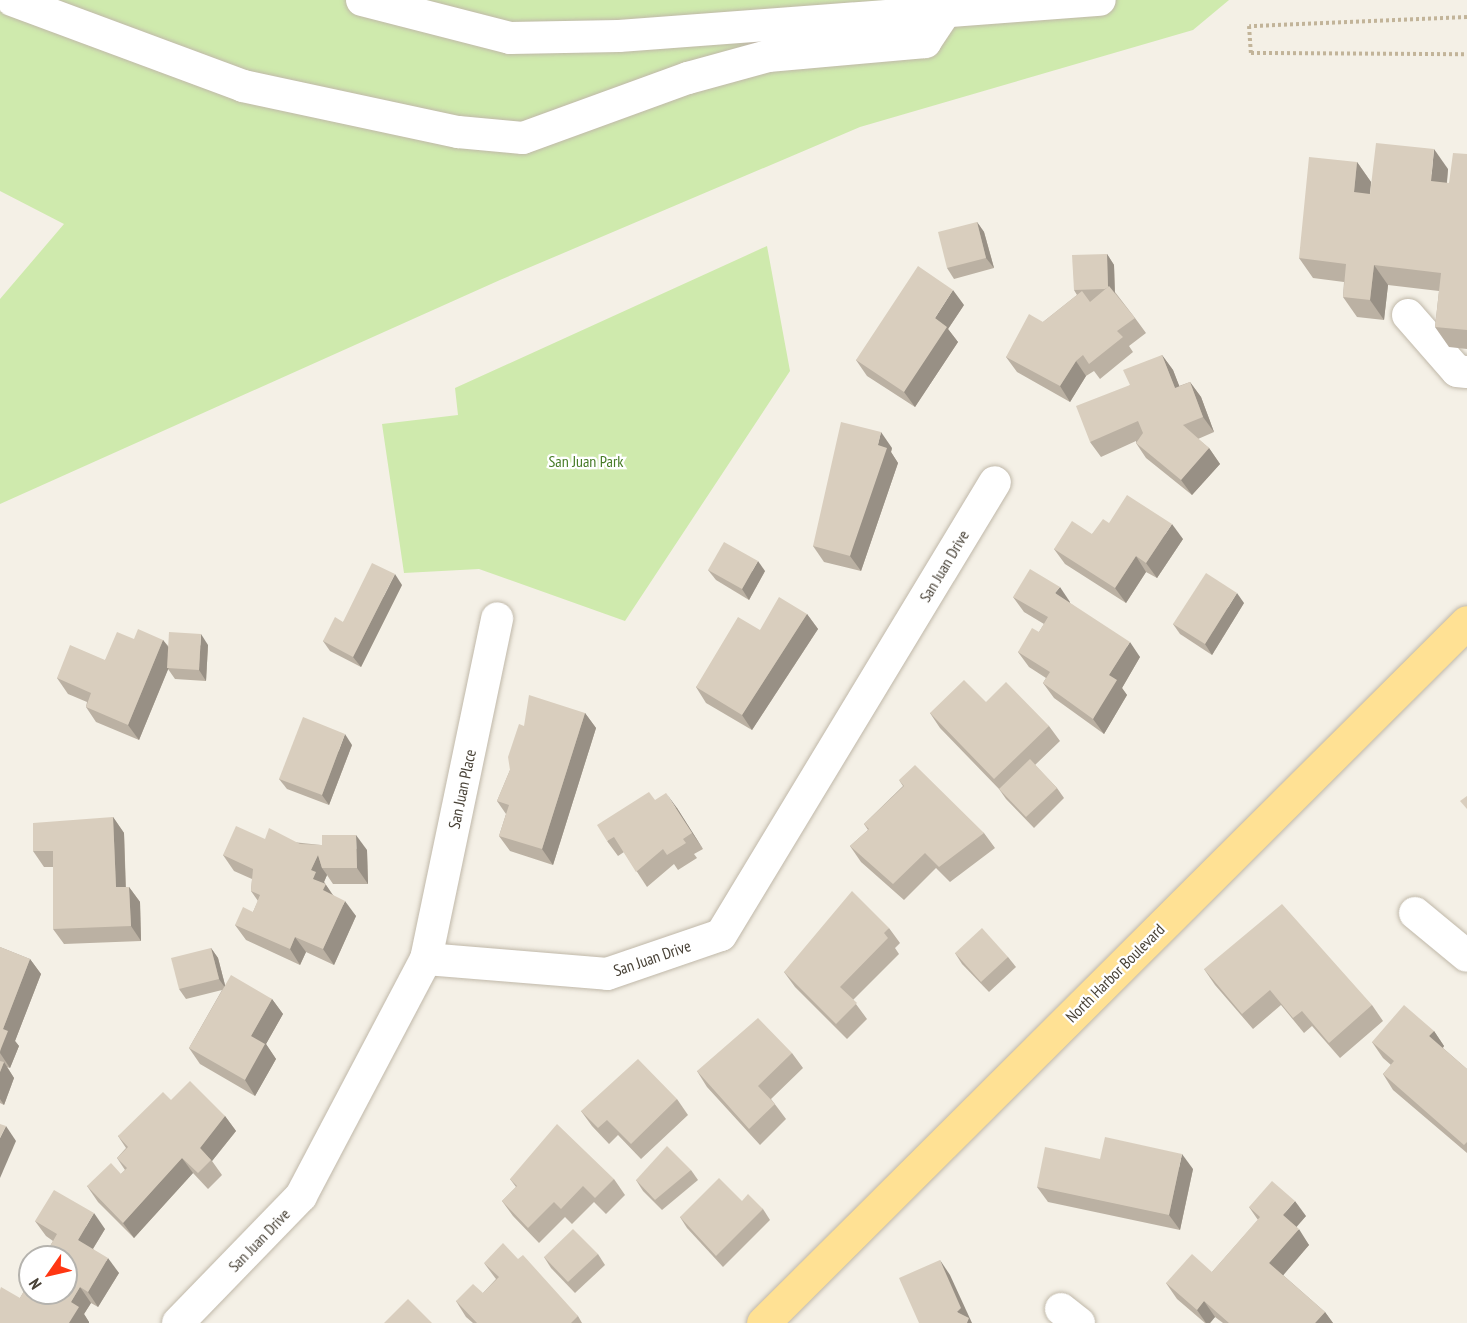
<!DOCTYPE html>
<style>
body{margin:0}
#map{position:relative;width:1467px;height:1323px;overflow:hidden;background:#f4f0e6;font-family:"PT Sans Narrow",sans-serif}
div>[style]{position:absolute}
.green>*{inset:0;background:#cfeaad}
.path>*{height:4px;margin-top:-2px;transform-origin:0;background:repeating-linear-gradient(90deg,#c2b499 0 3px,transparent 0 6px)}
.roads{filter:drop-shadow(0 0 2px #c0b8a9) drop-shadow(0 0 2px #c0b8a9)}
.minor>*{height:32px;margin:-16px;padding:0 16px;transform-origin:16px;border-radius:16px;background:#fff}
.major>*{height:33px;margin:-16.5px;padding:0 16.5px;transform-origin:16.5px;border-radius:16.5px;background:#ffe194}
.wall>*{inset:0;background:#bbb1a3}
.shaded-wall>*{inset:0;background:#989085}
.building>*{inset:0;background:#d9cebe}
span{translate:-50% -50%;white-space:nowrap;text-align:center;line-height:1.15;-webkit-text-stroke:4.5px #fff;paint-order:stroke}
.park-label{font-size:16px;color:#467b26}
.street-label{font-size:16px;color:#474035}
.north{position:absolute;left:18px;top:1245px;width:60px;height:60px;box-sizing:border-box;background:#fff;border:2px solid #b5b3ae;border-radius:50%;rotate:236deg;font-size:16px;font-weight:700;line-height:24px;text-align:center;color:#474035}
.north::after{content:'';display:block;margin:auto;width:21px;height:27px;background:#ff3612;clip-path:polygon(50% 0,100% 100%,50% 72%,0 100%)}
</style>
<div id="map">
<div class="green">
<i style="clip-path:polygon(0 0,1229px 0,1193px 30px,860px 127px,500px 280px,0 504px,0 299px,64px 224px,0 191px)"></i>
<i style="clip-path:polygon(767px 246px,790px 371px,625px 621px,479px 569px,404px 573px,382px 424px,458px 415px,455px 388px)"></i>
</div>
<div class="path">
<i style="left:1467px;top:17px;width:218px;rotate:177.6deg"></i>
<i style="left:1249px;top:26px;width:27px;rotate:86deg"></i>
<i style="left:1251px;top:53px;width:216px;rotate:0.3deg"></i>
</div>
<div class="roads">
<div class="minor">
<i style="left:12px;top:0;width:246px;rotate:20.4deg"></i>
<i style="left:243px;top:86px;width:220px;rotate:12.1deg"></i>
<i style="left:458px;top:132px;width:65px;rotate:5.3deg"></i>
<i style="left:523px;top:138px;width:176px;rotate:-20deg"></i>
<i style="left:688px;top:78px;width:83px;rotate:-15.4deg"></i>
<i style="left:768px;top:56px;width:158px;rotate:-5.1deg"></i>
<i style="left:925px;top:42px;width:50px;rotate:-56.3deg"></i>
<i style="left:362px;top:0;width:153px;rotate:14.4deg"></i>
<i style="left:510px;top:38px;width:109px;rotate:-1.1deg"></i>
<i style="left:619px;top:36px;width:482px;rotate:-4.3deg"></i>
<i style="left:1408px;top:315px;width:74px;rotate:48.8deg"></i>
<i style="left:1457px;top:371px;width:10px;rotate:6deg"></i>
<i style="left:1415px;top:913px;width:67px;rotate:39.6deg"></i>
<i style="left:426px;top:959px;width:348px;rotate:-78.2deg"></i>
<i style="left:1061px;top:1309px;width:23px;rotate:38deg"></i>
<i style="left:178px;top:1323px;width:177px;rotate:-45.9deg"></i>
<i style="left:301px;top:1196px;width:268px;rotate:-62.2deg"></i>
<i style="left:426px;top:959px;width:182px;rotate:4.7deg"></i>
<i style="left:607px;top:974px;width:120px;rotate:-18.9deg"></i>
<i style="left:721px;top:935px;width:529px;rotate:-58.83deg"></i>
</div>
<div class="major">
<i style="left:763px;top:1323px;width:993px;rotate:-44.88deg"></i>
</div>
</div>
<div class="wall">
<i style="clip-path:polygon(1467px 154px,1467px 349px,1449px 347px,1435px 327px,1439px 291px,1388px 285px,1384px 320px,1357px 317px,1343px 297px,1344px 282px,1313px 278px,1299px 258px,1357px 162px,1371px 182px,1370px 194px,1448px 169px,1447px 183px,1449px 183px)"></i>
<i style="clip-path:polygon(977px 222px,984px 232px,994px 268px,954px 279px,947px 268px)"></i>
<i style="clip-path:polygon(1107px 254px,1114px 265px,1115px 292px,1135px 318px,1146px 333px,1129px 346px,1133px 352px,1100px 379px,1094px 371px,1086px 376px,1070px 402px,1017px 372px,1006px 357px,1043px 322px,1077px 295px,1074px 290px)"></i>
<i style="clip-path:polygon(964px 305px,948px 329px,958px 342px,915px 407px,867px 376px,856px 360px)"></i>
<i style="clip-path:polygon(1162px 355px,1173px 370px,1179px 386px,1190px 382px,1201px 397px,1214px 432px,1198px 439px,1209px 448px,1220px 464px,1192px 495px,1146px 458px,1136px 443px,1136px 441px,1101px 457px,1090px 442px,1130px 385px)"></i>
<i style="clip-path:polygon(892px 448px,891px 452px,898px 463px,861px 571px,824px 562px,813px 546px)"></i>
<i style="clip-path:polygon(1109px 523px,1183px 539px,1157px 578px,1146px 572px,1126px 603px,1065px 564px,1054px 549px,1092px 534px)"></i>
<i style="clip-path:polygon(708px 570px,765px 571px,749px 600px,716px 580px)"></i>
<i style="clip-path:polygon(402px 585px,361px 667px,330px 651px,323px 641px,343px 622px)"></i>
<i style="clip-path:polygon(1013px 597px,1070px 602px,1070px 603px,1140px 657px,1122px 688px,1127px 695px,1104px 734px,1054px 698px,1043px 683px,1046px 678px,1029px 667px,1018px 652px,1039px 632px,1044px 624px,1024px 612px)"></i>
<i style="clip-path:polygon(1244px 603px,1212px 655px,1180px 634px,1173px 624px)"></i>
<i style="clip-path:polygon(807px 614px,818px 629px,752px 730px,706px 703px,696px 687px,760px 630px)"></i>
<i style="clip-path:polygon(134px 639px,163px 640px,169px 647px,208px 645px,206px 681px,175px 679px,168px 669px,139px 740px,96px 722px,86px 707px,87px 702px,68px 694px,57px 678px,105px 660px)"></i>
<i style="clip-path:polygon(986px 702px,1049px 726px,1060px 741px,1035px 765px,1057px 788px,1064px 798px,1034px 828px,1006px 799px,999px 789px,940px 728px,930px 713px)"></i>
<i style="clip-path:polygon(585px 713px,596px 728px,553px 865px,510px 851px,499px 836px,506px 814px,497px 801px,510px 770px,524px 726px)"></i>
<i style="clip-path:polygon(352px 745px,329px 805px,287px 789px,279px 779px)"></i>
<i style="clip-path:polygon(899px 780px,984px 833px,995px 848px,950px 882px,936px 868px,904px 900px,861px 862px,850px 846px,868px 830px,864px 824px,903px 786px)"></i>
<i style="clip-path:polygon(655px 800px,677px 808px,703px 849px,694px 854px,697px 858px,678px 870px,674px 864px,647px 887px,624px 852px,618px 856px,607px 841px)"></i>
<i style="clip-path:polygon(113px 817px,124px 833px,126px 887px,129px 887px,140px 902px,141px 941px,64px 944px,53px 929px,53px 867px,44px 867px,33px 851px)"></i>
<i style="clip-path:polygon(265px 839px,367px 850px,368px 884px,333px 884px,327px 875px,324px 882px,333px 895px,356px 916px,334px 965px,306px 952px,300px 965px,246px 940px,235px 925px,253px 912px,258px 901px,251px 891px,252px 879px,234px 871px,223px 855px)"></i>
<i style="clip-path:polygon(889px 928px,900px 943px,895px 948px,899px 954px,853px 1000px,867px 1019px,847px 1039px,795px 987px,784px 972px)"></i>
<i style="clip-path:polygon(0 947px,30px 959px,41px 974px,15px 1041px,19px 1046px,10px 1068px,7px 1067px,14px 1078px,4px 1105px,0 1103px)"></i>
<i style="clip-path:polygon(211px 948px,218px 958px,225px 985px,272px 999px,283px 1014px,266px 1044px,276px 1059px,255px 1096px,200px 1064px,189px 1048px,222px 990px,186px 999px,179px 989px)"></i>
<i style="clip-path:polygon(955px 953px,1008px 957px,1016px 967px,989px 992px,962px 964px)"></i>
<i style="clip-path:polygon(1204px 969px,1372px 1005px,1383px 1021px,1340px 1058px,1312px 1026px,1304px 1033px,1281px 1005px,1253px 1029px,1215px 985px)"></i>
<i style="clip-path:polygon(1434px 1031px,1444px 1046px,1443px 1048px,1467px 1069px,1467px 1153px,1393px 1090px,1383px 1074px,1391px 1065px,1383px 1058px,1372px 1042px)"></i>
<i style="clip-path:polygon(792px 1053px,803px 1068px,771px 1099px,786px 1119px,760px 1145px,707px 1087px,697px 1071px)"></i>
<i style="clip-path:polygon(677px 1099px,688px 1115px,641px 1159px,618px 1135px,609px 1144px,592px 1126px,581px 1111px)"></i>
<i style="clip-path:polygon(171px 1100px,225px 1116px,236px 1131px,212px 1161px,222px 1175px,208px 1189px,193px 1173px,134px 1238px,98px 1202px,87px 1186px,121px 1174px,125px 1170px,117px 1158px,126px 1148px,118px 1136px)"></i>
<i style="clip-path:polygon(1100px 1159px,1193px 1169px,1180px 1230px,1048px 1202px,1037px 1187px)"></i>
<i style="clip-path:polygon(691px 1170px,698px 1180px,662px 1210px,643px 1191px,636px 1180px)"></i>
<i style="clip-path:polygon(510px 1179px,614px 1179px,625px 1195px,606px 1214px,594px 1202px,572px 1224px,565px 1217px,539px 1243px,513px 1216px,502px 1201px,516px 1187px)"></i>
<i style="clip-path:polygon(742px 1201px,763px 1209px,770px 1220px,723px 1267px,687px 1228px,680px 1217px)"></i>
<i style="clip-path:polygon(1249px 1207px,1306px 1216px,1296px 1227px,1309px 1245px,1283px 1275px,1325px 1312px,1333px 1323px,1223px 1323px,1215px 1317px,1210px 1323px,1205px 1323px,1177px 1299px,1166px 1283px,1212px 1272px,1258px 1220px)"></i>
<i style="clip-path:polygon(35px 1221px,105px 1229px,93px 1249px,119px 1273px,98px 1307px,91px 1303px,84px 1314px,89px 1322px,89px 1323px,0 1323px,20px 1298px,53px 1241px,46px 1236px)"></i>
<i style="clip-path:polygon(598px 1254px,605px 1265px,575px 1293px,551px 1268px,544px 1257px)"></i>
<i style="clip-path:polygon(484px 1263px,578px 1316px,582px 1323px,473px 1323px,466px 1317px,456px 1301px,483px 1293px,496px 1279px)"></i>
</div>
<div class="shaded-wall">
<i style="clip-path:polygon(1434px 149px,1448px 169px,1445px 201px,1431px 181px)"></i>
<i style="clip-path:polygon(1357px 162px,1371px 182px,1368px 212px,1354px 192px)"></i>
<i style="clip-path:polygon(977px 222px,984px 232px,994px 268px,986px 258px)"></i>
<i style="clip-path:polygon(1107px 254px,1114px 265px,1115px 300px,1108px 289px)"></i>
<i style="clip-path:polygon(1374px 265px,1388px 285px,1384px 320px,1370px 300px)"></i>
<i style="clip-path:polygon(953px 290px,964px 305px,948px 329px,958px 342px,915px 407px,904px 392px,935px 318px)"></i>
<i style="clip-path:polygon(1162px 355px,1173px 370px,1186px 403px,1175px 388px)"></i>
<i style="clip-path:polygon(1076px 361px,1086px 376px,1070px 402px,1060px 386px)"></i>
<i style="clip-path:polygon(1190px 382px,1201px 397px,1214px 432px,1203px 417px)"></i>
<i style="clip-path:polygon(881px 432px,892px 448px,891px 452px,898px 463px,861px 571px,850px 556px)"></i>
<i style="clip-path:polygon(1209px 448px,1220px 464px,1192px 495px,1181px 480px)"></i>
<i style="clip-path:polygon(1172px 524px,1183px 539px,1157px 578px,1146px 563px)"></i>
<i style="clip-path:polygon(1136px 556px,1146px 572px,1126px 603px,1115px 588px)"></i>
<i style="clip-path:polygon(758px 561px,765px 571px,749px 600px,742px 589px)"></i>
<i style="clip-path:polygon(395px 574px,402px 585px,361px 667px,353px 657px)"></i>
<i style="clip-path:polygon(1060px 587px,1070px 602px,1066px 609px,1055px 593px)"></i>
<i style="clip-path:polygon(1237px 593px,1244px 603px,1212px 655px,1205px 644px)"></i>
<i style="clip-path:polygon(807px 614px,818px 629px,752px 730px,742px 715px)"></i>
<i style="clip-path:polygon(201px 634px,208px 645px,206px 681px,199px 670px)"></i>
<i style="clip-path:polygon(163px 640px,174px 655px,139px 740px,128px 725px)"></i>
<i style="clip-path:polygon(1130px 642px,1140px 657px,1122px 688px,1127px 695px,1104px 734px,1093px 719px,1109px 675px)"></i>
<i style="clip-path:polygon(585px 713px,596px 728px,553px 865px,542px 849px)"></i>
<i style="clip-path:polygon(345px 734px,352px 745px,329px 805px,322px 795px)"></i>
<i style="clip-path:polygon(666px 793px,677px 808px,703px 849px,692px 833px)"></i>
<i style="clip-path:polygon(113px 817px,124px 833px,126px 902px,116px 887px)"></i>
<i style="clip-path:polygon(356px 835px,367px 850px,368px 884px,357px 868px)"></i>
<i style="clip-path:polygon(318px 855px,322px 868px,327px 875px,324px 882px,336px 900px,334px 906px,313px 879px,311px 870px)"></i>
<i style="clip-path:polygon(129px 887px,140px 902px,141px 941px,131px 926px)"></i>
<i style="clip-path:polygon(345px 901px,356px 916px,334px 965px,323px 949px)"></i>
<i style="clip-path:polygon(295px 937px,306px 952px,300px 965px,290px 949px)"></i>
<i style="clip-path:polygon(211px 948px,218px 958px,226px 989px,219px 979px)"></i>
<i style="clip-path:polygon(30px 959px,41px 974px,15px 1041px,19px 1046px,10px 1068px,0 1053px,3px 1029px)"></i>
<i style="clip-path:polygon(272px 999px,283px 1014px,266px 1044px,276px 1059px,255px 1096px,245px 1080px,251px 1036px)"></i>
<i style="clip-path:polygon(1434px 1031px,1444px 1046px,1440px 1051px,1429px 1036px)"></i>
<i style="clip-path:polygon(4px 1062px,14px 1078px,4px 1105px,0 1099px,0 1072px)"></i>
<i style="clip-path:polygon(225px 1116px,236px 1131px,212px 1161px,200px 1148px)"></i>
<i style="clip-path:polygon(6px 1126px,16px 1141px,0 1178px,0 1138px)"></i>
<i style="clip-path:polygon(1182px 1154px,1193px 1169px,1180px 1230px,1169px 1215px)"></i>
<i style="clip-path:polygon(182px 1158px,193px 1173px,134px 1238px,123px 1223px)"></i>
<i style="clip-path:polygon(1295px 1201px,1306px 1216px,1293px 1231px,1283px 1215px)"></i>
<i style="clip-path:polygon(94px 1213px,105px 1229px,89px 1255px,78px 1240px)"></i>
<i style="clip-path:polygon(1299px 1229px,1309px 1245px,1280px 1279px,1269px 1263px)"></i>
<i style="clip-path:polygon(108px 1258px,119px 1273px,98px 1307px,88px 1292px)"></i>
<i style="clip-path:polygon(940px 1260px,950px 1275px,972px 1323px,965px 1323px,957px 1312px)"></i>
<i style="clip-path:polygon(80px 1287px,91px 1303px,84px 1314px,89px 1322px,89px 1323px,69px 1323px,71px 1302px)"></i>
<i style="clip-path:polygon(1204px 1301px,1215px 1317px,1210px 1323px,1206px 1323px,1197px 1310px)"></i>
<i style="clip-path:polygon(1325px 1312px,1333px 1323px,1315px 1323px)"></i>
</div>
<div class="building">
<i style="clip-path:polygon(1376px 143px,1434px 149px,1431px 181px,1449px 183px,1453px 153px,1467px 154px,1467px 330px,1435px 327px,1441px 273px,1374px 265px,1370px 300px,1343px 297px,1346px 264px,1299px 258px,1309px 157px,1357px 162px,1354px 192px,1370px 194px)"></i>
<i style="clip-path:polygon(977px 222px,986px 258px,947px 268px,938px 232px)"></i>
<i style="clip-path:polygon(1107px 254px,1108px 287px,1105px 289px,1074px 290px,1072px 255px)"></i>
<i style="clip-path:polygon(918px 266px,953px 290px,935px 318px,947px 327px,904px 392px,856px 360px)"></i>
<i style="clip-path:polygon(1109px 286px,1135px 318px,1117px 331px,1123px 337px,1089px 364px,1083px 355px,1076px 361px,1060px 386px,1006px 357px,1029px 314px,1043px 322px,1082px 291px,1090px 302px)"></i>
<i style="clip-path:polygon(1162px 355px,1175px 388px,1190px 382px,1203px 417px,1183px 425px,1209px 448px,1181px 480px,1136px 443px,1143px 433px,1138px 421px,1090px 442px,1076px 406px,1130px 385px,1123px 370px)"></i>
<i style="clip-path:polygon(841px 422px,881px 432px,878px 445px,887px 448px,850px 556px,813px 546px)"></i>
<i style="clip-path:polygon(1127px 495px,1172px 524px,1146px 563px,1136px 556px,1115px 588px,1054px 549px,1072px 521px,1092px 534px,1103px 519px,1109px 523px)"></i>
<i style="clip-path:polygon(724px 542px,758px 561px,742px 589px,708px 570px)"></i>
<i style="clip-path:polygon(372px 563px,395px 574px,353px 657px,323px 641px,335px 617px,343px 622px)"></i>
<i style="clip-path:polygon(1030px 569px,1060px 587px,1055px 593px,1130px 642px,1109px 675px,1117px 680px,1093px 719px,1043px 683px,1050px 672px,1018px 652px,1032px 628px,1039px 632px,1048px 617px,1013px 597px)"></i>
<i style="clip-path:polygon(1206px 573px,1237px 593px,1205px 644px,1173px 624px)"></i>
<i style="clip-path:polygon(779px 597px,807px 614px,742px 715px,696px 687px,738px 617px,760px 630px)"></i>
<i style="clip-path:polygon(138px 629px,163px 640px,128px 725px,86px 707px,91px 693px,57px 678px,70px 645px,105px 660px,117px 632px,134px 639px)"></i>
<i style="clip-path:polygon(169px 632px,201px 634px,199px 670px,167px 668px)"></i>
<i style="clip-path:polygon(964px 680px,986px 702px,1006px 682px,1049px 726px,994px 779px,930px 713px)"></i>
<i style="clip-path:polygon(529px 695px,585px 713px,542px 849px,499px 836px,509px 805px,497px 801px,510px 770px,508px 757px,519px 724px,524px 726px)"></i>
<i style="clip-path:polygon(303px 717px,345px 734px,322px 795px,279px 779px)"></i>
<i style="clip-path:polygon(1030px 759px,1057px 788px,1026px 817px,999px 789px)"></i>
<i style="clip-path:polygon(915px 765px,984px 833px,939px 867px,925px 853px,893px 884px,850px 846px,869px 829px,864px 824px,904px 786px,899px 780px)"></i>
<i style="clip-path:polygon(649px 792px,655px 800px,666px 793px,692px 833px,683px 839px,686px 843px,667px 855px,663px 849px,636px 872px,614px 837px,607px 841px,597px 825px)"></i>
<i style="clip-path:polygon(1467px 796px,1467px 809px,1460px 801px)"></i>
<i style="clip-path:polygon(113px 817px,116px 887px,129px 887px,131px 926px,53px 929px,53px 851px,33px 851px,33px 823px)"></i>
<i style="clip-path:polygon(236px 826px,265px 839px,269px 828px,300px 844px,322px 845px,322px 835px,356px 835px,357px 868px,322px 868px,318px 855px,311px 870px,316px 872px,313px 879px,326px 884px,323px 890px,345px 901px,323px 949px,295px 937px,290px 949px,235px 925px,243px 907px,253px 912px,260px 895px,251px 891px,253px 869px,223px 855px)"></i>
<i style="clip-path:polygon(852px 891px,889px 928px,884px 933px,888px 938px,840px 987px,857px 1003px,836px 1024px,784px 972px)"></i>
<i style="clip-path:polygon(1282px 904px,1372px 1005px,1329px 1043px,1302px 1011px,1293px 1018px,1270px 990px,1242px 1014px,1204px 969px)"></i>
<i style="clip-path:polygon(982px 928px,1008px 957px,981px 982px,955px 953px)"></i>
<i style="clip-path:polygon(0 947px,30px 959px,3px 1029px,8px 1031px,0 1051px)"></i>
<i style="clip-path:polygon(211px 948px,219px 979px,179px 989px,171px 958px)"></i>
<i style="clip-path:polygon(231px 975px,272px 999px,251px 1036px,265px 1044px,245px 1080px,189px 1048px)"></i>
<i style="clip-path:polygon(1404px 1005px,1434px 1031px,1429px 1036px,1467px 1069px,1467px 1142px,1464px 1145px,1383px 1074px,1394px 1061px,1372px 1042px)"></i>
<i style="clip-path:polygon(758px 1018px,792px 1053px,758px 1086px,775px 1104px,749px 1129px,697px 1071px)"></i>
<i style="clip-path:polygon(638px 1059px,677px 1099px,631px 1144px,607px 1120px,598px 1128px,581px 1111px)"></i>
<i style="clip-path:polygon(0 1061px,4px 1062px,0 1072px)"></i>
<i style="clip-path:polygon(190px 1081px,225px 1116px,200px 1148px,211px 1160px,198px 1173px,182px 1158px,123px 1223px,87px 1186px,111px 1163px,121px 1174px,127px 1168px,117px 1158px,128px 1147px,118px 1136px,163px 1092px,171px 1100px)"></i>
<i style="clip-path:polygon(0 1124px,6px 1126px,0 1138px)"></i>
<i style="clip-path:polygon(557px 1124px,614px 1179px,595px 1198px,583px 1186px,561px 1209px,554px 1202px,528px 1228px,502px 1201px,517px 1186px,510px 1179px)"></i>
<i style="clip-path:polygon(1105px 1137px,1182px 1154px,1169px 1215px,1037px 1187px,1045px 1147px,1100px 1159px)"></i>
<i style="clip-path:polygon(667px 1146px,691px 1170px,655px 1200px,636px 1180px)"></i>
<i style="clip-path:polygon(719px 1178px,742px 1201px,748px 1194px,763px 1209px,716px 1256px,680px 1217px)"></i>
<i style="clip-path:polygon(1272px 1181px,1295px 1201px,1283px 1215px,1299px 1229px,1269px 1263px,1325px 1312px,1315px 1323px,1229px 1323px,1204px 1301px,1197px 1310px,1166px 1283px,1192px 1254px,1212px 1272px,1260px 1217px,1249px 1207px)"></i>
<i style="clip-path:polygon(54px 1190px,94px 1213px,78px 1240px,108px 1258px,88px 1292px,80px 1287px,71px 1302px,79px 1307px,69px 1323px,0 1323px,0 1290px,1px 1287px,20px 1298px,30px 1281px,30px 1293px,66px 1293px,66px 1257px,44px 1257px,57px 1234px,35px 1221px)"></i>
<i style="clip-path:polygon(573px 1229px,598px 1254px,568px 1282px,544px 1257px)"></i>
<i style="clip-path:polygon(503px 1243px,518px 1259px,523px 1255px,578px 1316px,571px 1323px,477px 1323px,456px 1301px,473px 1284px,483px 1293px,499px 1277px,484px 1263px)"></i>
<i style="clip-path:polygon(940px 1260px,961px 1308px,957px 1312px,969px 1318px,967px 1323px,919px 1323px,899px 1278px)"></i>
<i style="clip-path:polygon(408px 1299px,432px 1323px,384px 1323px)"></i>
</div>
<div class="park-label">
<span style="left:586px;top:461px">San Juan Park</span>
</div>
<div class="street-label">
<span style="left:944px;top:566px;rotate:-59deg">San Juan Drive</span>
<span style="left:462px;top:789px;rotate:-78deg">San Juan Place</span>
<span style="left:652px;top:958px;rotate:-19deg">San Juan Drive</span>
<span style="left:1115px;top:973px;rotate:-45deg">North Harbor Boulevard</span>
<span style="left:259px;top:1240px;rotate:-46deg">San Juan Drive</span>
</div>
<div class="north">N</div>
</div>
